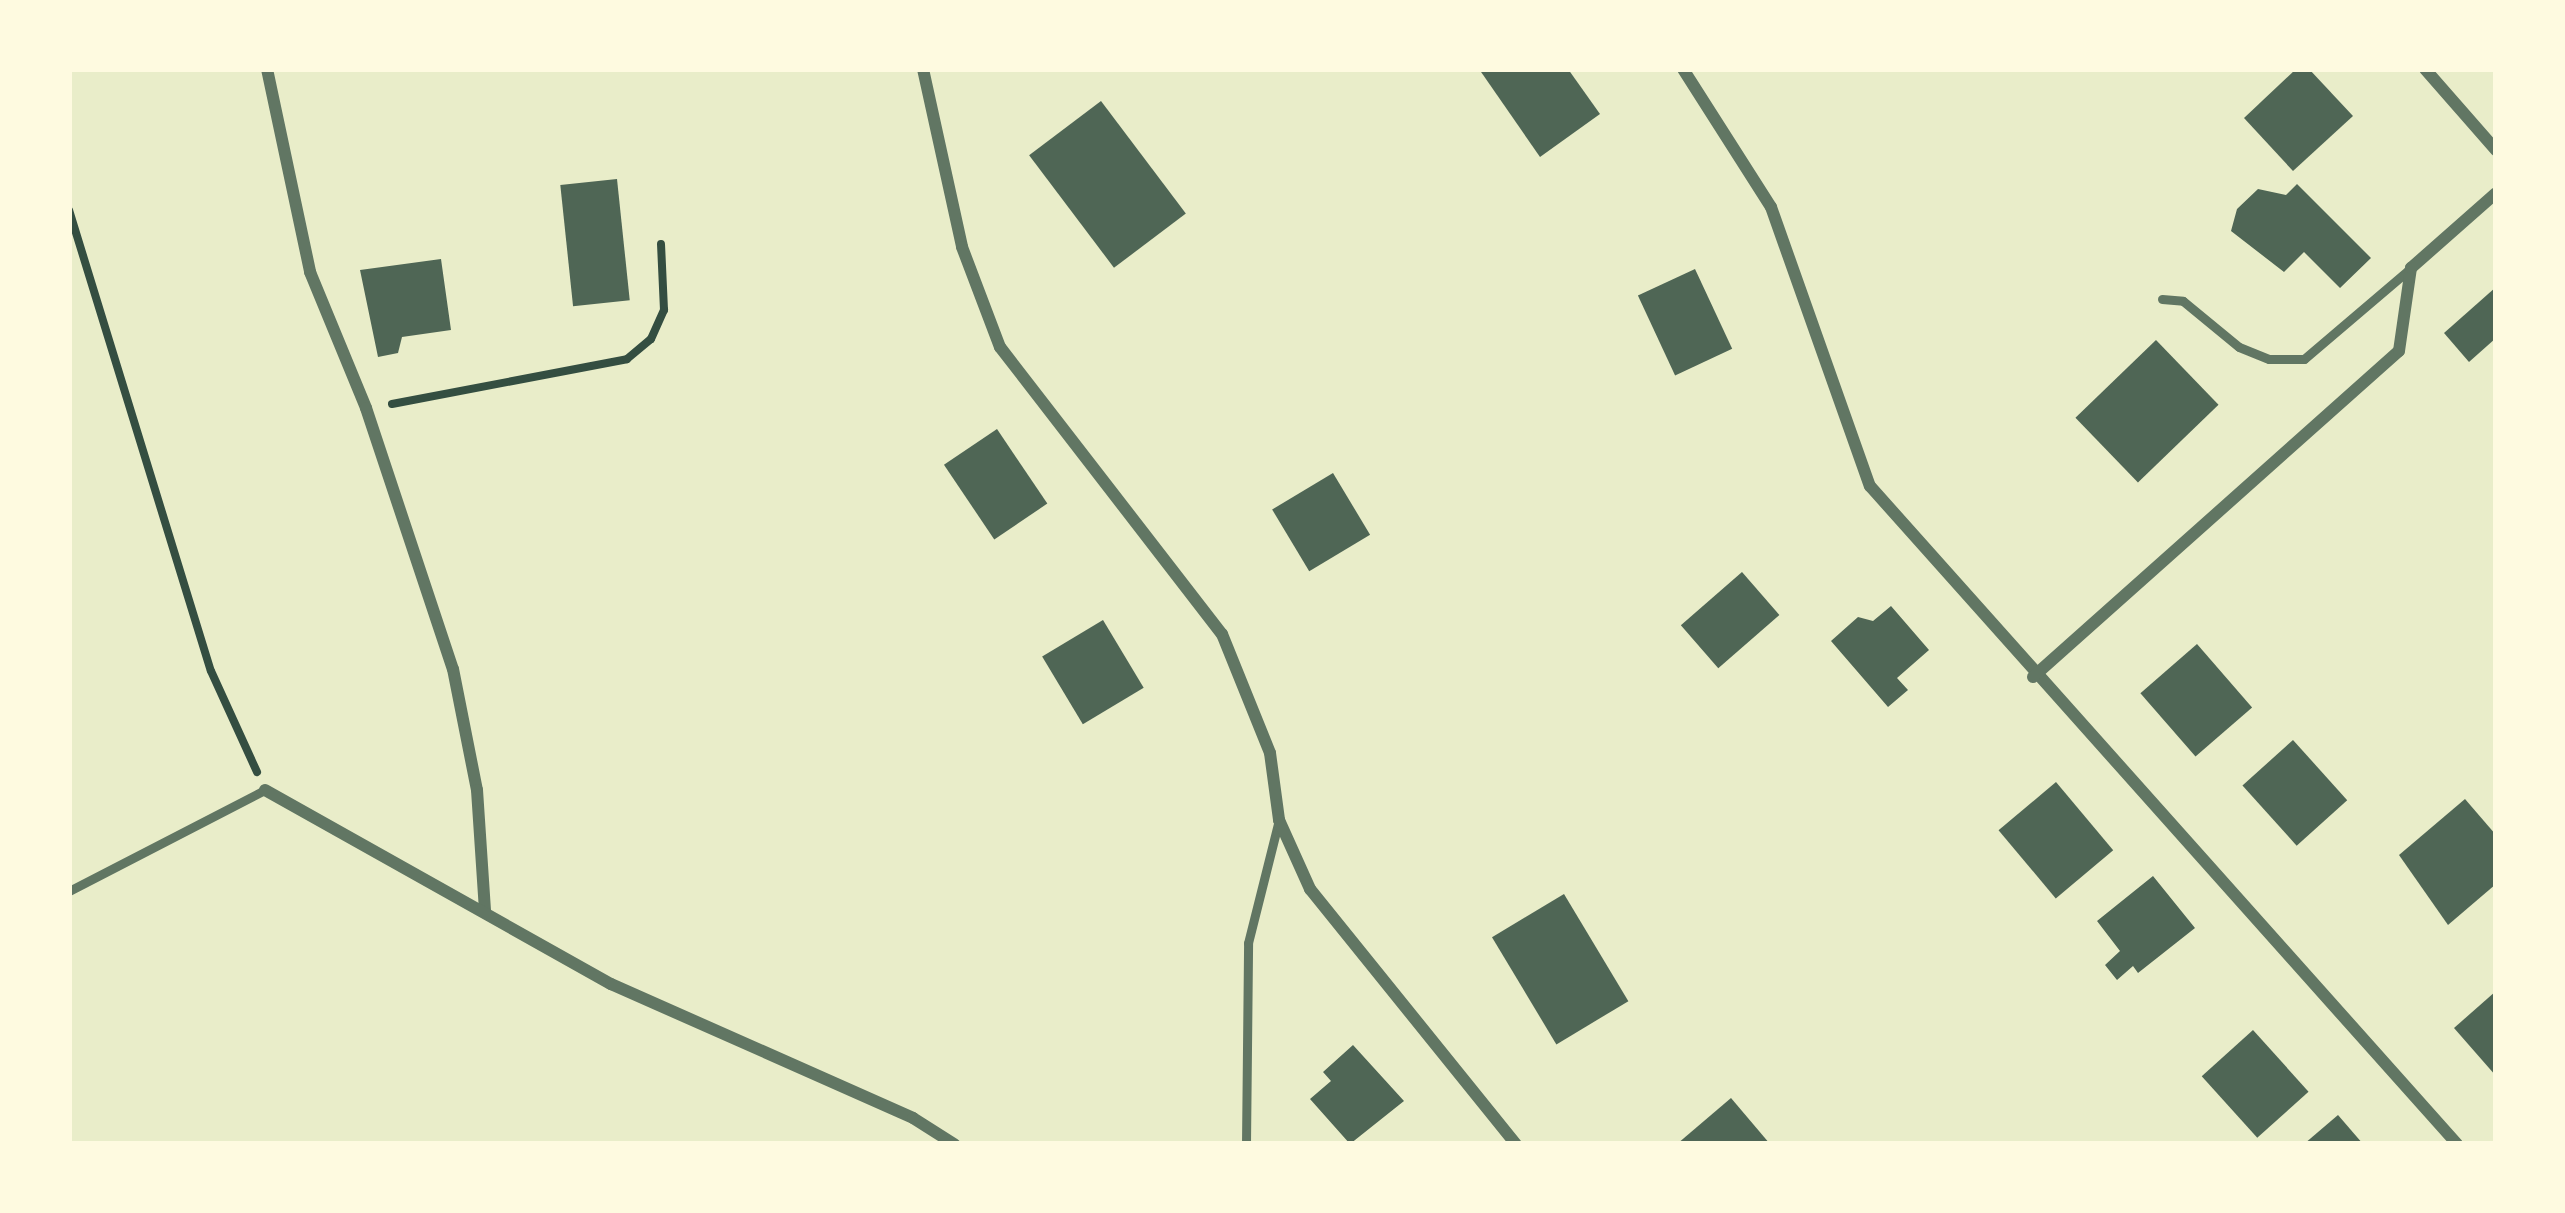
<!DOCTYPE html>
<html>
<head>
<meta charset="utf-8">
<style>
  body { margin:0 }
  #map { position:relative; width:2565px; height:1213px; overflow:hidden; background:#e9edc9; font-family:"DejaVu Sans",sans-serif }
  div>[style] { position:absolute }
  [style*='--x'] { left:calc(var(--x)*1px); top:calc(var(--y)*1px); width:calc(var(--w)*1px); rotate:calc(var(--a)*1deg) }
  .building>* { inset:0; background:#4f6655; transform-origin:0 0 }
  .path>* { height:8px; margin:-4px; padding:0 4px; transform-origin:4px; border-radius:4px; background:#344e41 }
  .service>* { height:9px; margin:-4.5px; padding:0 4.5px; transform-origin:4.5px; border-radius:4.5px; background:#617663 }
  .minor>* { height:12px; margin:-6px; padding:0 6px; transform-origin:6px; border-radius:6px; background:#617663 }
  span { translate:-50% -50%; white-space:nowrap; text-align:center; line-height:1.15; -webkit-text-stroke:9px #fefae0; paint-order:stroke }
  .frame { position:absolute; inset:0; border:72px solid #fefae0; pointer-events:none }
</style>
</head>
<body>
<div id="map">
  <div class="building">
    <div style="clip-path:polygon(1479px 69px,1568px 69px,1600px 114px,1540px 157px)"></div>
    <div style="clip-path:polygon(2296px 69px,2309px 69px,2353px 116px,2293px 171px,2244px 118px)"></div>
    <div style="left:1101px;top:101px;width:141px;height:90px;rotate:53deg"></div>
    <div style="left:617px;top:179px;width:122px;height:57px;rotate:84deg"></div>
    <div style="clip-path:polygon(2297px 184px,2371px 258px,2340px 288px,2304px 252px,2284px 272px,2231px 231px,2237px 209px,2258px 189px,2286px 195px)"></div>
    <div style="clip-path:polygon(441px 259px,451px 330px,402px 337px,398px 353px,378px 357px,360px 270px)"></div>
    <div style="left:1695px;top:269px;width:88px;height:63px;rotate:65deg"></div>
    <div style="clip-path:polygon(2496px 287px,2496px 338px,2469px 362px,2444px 333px)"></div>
    <div style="left:2156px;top:340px;width:90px;height:112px;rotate:46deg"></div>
    <div style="left:997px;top:429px;width:90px;height:64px;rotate:56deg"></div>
    <div style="left:1333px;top:473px;width:72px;height:71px;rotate:59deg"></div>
    <div style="left:1742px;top:572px;width:57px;height:81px;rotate:49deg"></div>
    <div style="clip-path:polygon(1891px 606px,1929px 650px,1897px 678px,1908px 690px,1888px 707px,1831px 641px,1858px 617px,1873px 621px)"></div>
    <div style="left:1103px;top:620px;width:79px;height:71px;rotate:59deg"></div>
    <div style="left:2197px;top:644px;width:84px;height:75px;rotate:49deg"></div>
    <div style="left:2293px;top:740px;width:81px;height:68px;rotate:48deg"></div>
    <div style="left:2056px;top:782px;width:89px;height:75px;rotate:50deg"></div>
    <div style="clip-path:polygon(2465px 799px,2496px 835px,2496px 884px,2448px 925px,2399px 855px)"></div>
    <div style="clip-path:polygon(2153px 876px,2195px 928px,2138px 973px,2133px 966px,2117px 980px,2105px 965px,2120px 951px,2097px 921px)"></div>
    <div style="left:1564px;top:894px;width:125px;height:84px;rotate:59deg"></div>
    <div style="clip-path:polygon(2496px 991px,2496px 1076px,2454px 1028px)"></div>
    <div style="left:2253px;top:1030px;width:83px;height:69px;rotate:48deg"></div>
    <div style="clip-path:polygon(1353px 1045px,1404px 1101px,1350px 1144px,1310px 1099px,1331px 1081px,1323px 1072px)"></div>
    <div style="clip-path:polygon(1731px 1098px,1770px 1144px,1677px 1144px)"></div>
    <div style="clip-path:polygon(2338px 1115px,2363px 1144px,2304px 1144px)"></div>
  </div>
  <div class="path">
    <div style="--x:69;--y:210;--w:482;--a:72.9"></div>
    <div style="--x:211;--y:671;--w:111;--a:65.5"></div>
    <div style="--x:392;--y:404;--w:239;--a:-10.8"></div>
    <div style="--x:627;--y:359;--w:31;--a:-40"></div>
    <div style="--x:651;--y:339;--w:32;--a:-66"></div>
    <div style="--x:664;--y:310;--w:66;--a:-92.6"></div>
  </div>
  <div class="service">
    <div style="--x:2162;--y:299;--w:21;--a:5"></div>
    <div style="--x:2183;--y:301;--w:72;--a:39.4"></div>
    <div style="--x:2239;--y:347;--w:32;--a:22"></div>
    <div style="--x:2269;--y:359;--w:35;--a:0"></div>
    <div style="--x:2304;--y:359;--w:140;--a:-40.4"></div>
    <div style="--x:69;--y:891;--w:220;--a:-27.3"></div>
    <div style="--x:1246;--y:1144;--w:201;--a:-89.4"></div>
    <div style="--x:1248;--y:943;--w:127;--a:-75.9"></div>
  </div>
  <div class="minor">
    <div style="--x:267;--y:69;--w:208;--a:78"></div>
    <div style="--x:310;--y:272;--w:147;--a:67.6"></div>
    <div style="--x:366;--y:408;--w:275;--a:71.6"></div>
    <div style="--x:453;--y:669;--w:123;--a:78.8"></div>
    <div style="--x:477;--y:790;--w:121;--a:86.2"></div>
    <div style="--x:923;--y:69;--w:182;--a:77.6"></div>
    <div style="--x:962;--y:247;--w:107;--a:69.2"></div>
    <div style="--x:1000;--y:347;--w:363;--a:52.3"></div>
    <div style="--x:1222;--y:634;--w:128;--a:68"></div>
    <div style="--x:1270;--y:753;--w:68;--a:82.3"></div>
    <div style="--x:1279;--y:820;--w:76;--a:65.8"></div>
    <div style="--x:1310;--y:889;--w:328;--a:51.1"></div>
    <div style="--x:1683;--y:69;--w:164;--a:57.5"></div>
    <div style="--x:1771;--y:207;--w:296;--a:70.5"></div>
    <div style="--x:1870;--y:486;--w:882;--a:48.26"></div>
    <div style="--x:2425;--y:69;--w:108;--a:48.8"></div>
    <div style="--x:2033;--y:677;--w:490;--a:-41.7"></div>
    <div style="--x:2399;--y:351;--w:84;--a:-81.8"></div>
    <div style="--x:2411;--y:268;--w:113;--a:-41.4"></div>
    <div style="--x:265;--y:790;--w:397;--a:29.3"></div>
    <div style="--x:611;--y:984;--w:330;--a:23.9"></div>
    <div style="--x:913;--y:1118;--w:49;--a:32.4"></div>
  </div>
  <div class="frame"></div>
</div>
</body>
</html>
